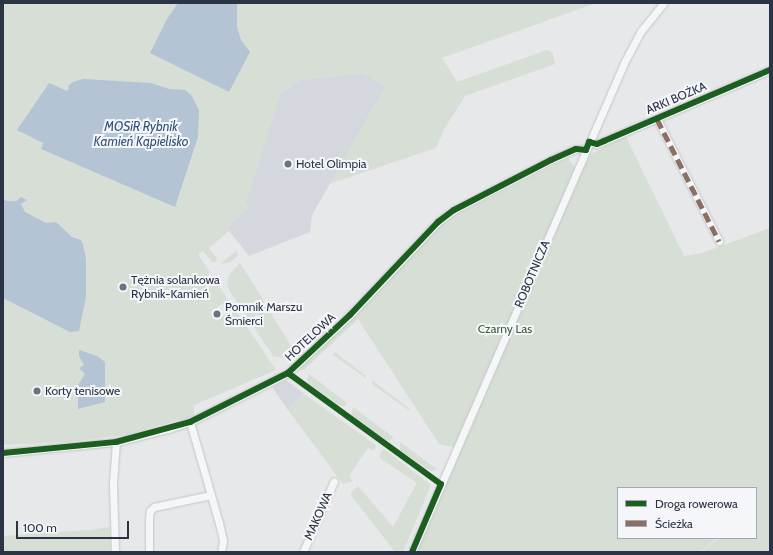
<!DOCTYPE html>
<html>
<head>
<meta charset="utf-8">
<style>
  body { margin:0 }
  #map { position:relative; width:773px; height:555px; overflow:hidden; background:#e6e8ea; font-family:Cabin,sans-serif }
  div>[style] { position:absolute }
  [style*='--x'] { left:calc(var(--x)*1px); top:calc(var(--y)*1px); width:calc(var(--w)*1px); rotate:calc(var(--a)*1deg) }
  .built>* { inset:0; background:#d4d7dd }
  .green>* { inset:0; background:#d6ded6 }
  .water>* { inset:0; background:#b4c4d5 }
  .roads { filter:drop-shadow(0 0 1px #c4c6c8) drop-shadow(0 0 1px #c4c6c8) }
  .minor>* { height:7px; margin:-3.5px; padding:0 3.5px; transform-origin:3.5px; border-radius:3.5px; background:#f5f6f7 }
  .quiet>* { height:5px; margin-top:-2.5px; transform-origin:0; background:repeating-linear-gradient(90deg,#8d6e63 0 10px,transparent 0 15px) }
  .cycleway>* { height:6px; margin:-3px; padding:0 3px; transform-origin:3px; border-radius:3px; background:#1b5e20 }
  .dots>* { width:11px; height:11px; translate:-50% -50%; box-sizing:border-box; border:2px solid #f4f6f9; border-radius:50% }
  span { translate:-50% -50%; white-space:nowrap; text-align:center; line-height:1.15; -webkit-text-stroke:4px #f4f6f9; paint-order:stroke }
  .street-label { font-size:12px; color:#2b3445 }
  .poi-label { font-size:12px; color:#2b3445 }
  .left { translate:0 -50%; text-align:left }
  .park-label { font-size:12px; color:#3f6138 }
  .water-label { font-size:13px; color:#34527a; font-style:italic }
  .frame { position:absolute; inset:0; border:4px solid #2b3445; pointer-events:none }
  .legend { position:absolute; left:617px; top:487px; width:140px; height:52px; box-sizing:border-box; background:#f4f6f9; border:1px solid #a4a8b1; margin:0; padding:5px 7px; list-style:none; font-size:12px; color:#2b3445 }
  .legend li { display:flex; align-items:center; gap:8px; height:20px }
  .legend b { width:20px; border:1px solid #a4a8b1 }
  .scale { position:absolute; left:16px; top:521px; width:113px; height:18px; box-sizing:border-box; border:2px solid #2b3445; border-top:0; padding-left:5px; font-size:12px; line-height:14px; white-space:nowrap; color:#2b3445; -webkit-text-stroke:3px #f4f6f9; paint-order:stroke }
</style>
</head>
<body>
<div id="map">
  <div class="built">
    <div style="clip-path:polygon(363px 73px,385px 87px,312px 215px,310px 232px,249px 256px,227px 228px,249px 207px,245px 203px,281px 92px,301px 80px)"></div>
    <div style="clip-path:polygon(286px 380px,303px 393px,288px 410px,272px 387px)"></div>
  </div>
  <div class="green">
    <div style="clip-path:polygon(3px 3px,593px 3px,593px 4px,442px 58px,457px 82px,547px 50px,553px 53px,555px 64px,465px 96px,445px 128px,436px 148px,329px 184px,385px 87px,363px 73px,301px 80px,281px 92px,246px 203px,250px 206px,227px 228px,229px 231px,209px 248px,217px 258px,216px 262px,212px 262px,203px 251px,198px 254px,228px 300px,210px 312px,216px 321px,235px 309px,276px 370px,194px 405px,194px 416px,130px 434px,69px 442px,3px 445px)"></div>
    <div style="clip-path:polygon(626px 137px,684px 256px,702px 253px,770px 228px,770px 552px,701px 552px,719px 538px,756px 538px,756px 488px,618px 488px,618px 538px,717px 538px,700px 552px,415px 552px,455px 463px,453px 447px,439px 444px,358px 319px,304px 370px,300px 370px,298px 367px,349px 321px,436px 228px,454px 216px,568px 158px,580px 175px,591px 154px,605px 147px,606px 143px)"></div>
    <div style="clip-path:polygon(236px 251px,238px 255px,231px 262px,220px 264px)"></div>
    <div style="clip-path:polygon(240px 263px,257px 290px,298px 358px,292px 360px,273px 356px,229px 290px,227px 283px,229px 275px)"></div>
    <div style="clip-path:polygon(335px 352px,366px 376px,366px 378px,333px 355px)"></div>
    <div style="clip-path:polygon(309px 374px,347px 403px,345px 406px,340px 406px,308px 383px,307px 379px)"></div>
    <div style="clip-path:polygon(373px 381px,410px 409px,410px 411px,372px 384px,372px 382px)"></div>
    <div style="clip-path:polygon(303px 393px,377px 446px,373px 451px,369px 448px,367px 449px,349px 476px,353px 481px,343px 484px,288px 410px)"></div>
    <div style="clip-path:polygon(353px 407px,394px 438px,390px 440px,386px 440px,351px 415px)"></div>
    <div style="clip-path:polygon(400px 442px,431px 465px,437px 469px,432px 471px,425px 468px,400px 450px)"></div>
    <div style="clip-path:polygon(384px 449px,431px 485px,403px 552px,395px 552px,350px 494px,358px 486px,393px 527px,417px 483px,380px 458px,380px 453px)"></div>
    <div style="clip-path:polygon(110px 527px,110px 552px,3px 552px,3px 536px,90px 530px)"></div>
  </div>
  <div class="water">
    <div style="clip-path:polygon(178px 3px,237px 3px,237px 27px,241px 40px,250px 52px,229px 92px,150px 53px,167px 19px)"></div>
    <div style="clip-path:polygon(83px 79px,151px 83px,169px 89px,185px 90px,192px 96px,199px 110px,198px 137px,175px 207px,41px 149px,43px 143px,17px 130px,49px 83px,67px 91px,69px 88px,68px 86px,73px 82px)"></div>
    <div style="clip-path:polygon(21px 197px,27px 200px,21px 204px,25px 212px,46px 223px,56px 222px,72px 237px,81px 240px,83px 244px,86px 259px,86px 297px,79px 331px,70px 332px,3px 298px,3px 199px,7px 201px,16px 201px)"></div>
    <div style="clip-path:polygon(79px 350px,97px 356px,105px 362px,105px 402px,78px 409px,78px 385px,85px 374px,79px 368px,84px 365px,79px 356px)"></div>
  </div>
  <div class="roads">
    <div class="minor">
      <div style="--x:657;--y:119;--w:137;--a:63.1"></div>
      <div style="--x:589;--y:142;--w:8;--a:14"></div>
      <div style="--x:597;--y:144;--w:8;--a:-23"></div>
      <div style="--x:604;--y:141;--w:181;--a:-23.2"></div>
      <div style="--x:190;--y:422;--w:105;--a:74"></div>
      <div style="--x:219;--y:523;--w:18;--a:77"></div>
      <div style="--x:223;--y:541;--w:11;--a:100"></div>
      <div style="--x:3;--y:453;--w:114;--a:-5.6"></div>
      <div style="--x:116;--y:442;--w:54;--a:-14"></div>
      <div style="--x:168;--y:429;--w:23;--a:-18"></div>
      <div style="--x:190;--y:422;--w:110;--a:-26.6"></div>
      <div style="--x:288;--y:373;--w:85;--a:-43.1"></div>
      <div style="--x:350;--y:315;--w:128;--a:-46.6"></div>
      <div style="--x:438;--y:222;--w:20;--a:-37"></div>
      <div style="--x:454;--y:210;--w:109;--a:-27.3"></div>
      <div style="--x:551;--y:160;--w:27;--a:-24"></div>
      <div style="--x:576;--y:149;--w:10;--a:6"></div>
      <div style="--x:115;--y:552;--w:69;--a:-91.7"></div>
      <div style="--x:113;--y:483;--w:41;--a:-85.8"></div>
      <div style="--x:149;--y:552;--w:34;--a:-90"></div>
      <div style="--x:149;--y:518;--w:7;--a:-82"></div>
      <div style="--x:150;--y:511;--w:6;--a:-45"></div>
      <div style="--x:154;--y:507;--w:58;--a:-11.9"></div>
      <div style="--x:303;--y:552;--w:77;--a:-66.4"></div>
      <div style="--x:412;--y:552;--w:535;--a:-66.55"></div>
      <div style="--x:625;--y:61;--w:34;--a:-62"></div>
      <div style="--x:641;--y:31;--w:36;--a:-51"></div>
    </div>
  </div>
  <div class="quiet">
    <div style="--x:657;--y:119;--w:137;--a:63.1"></div>
  </div>
  <div class="cycleway">
    <div style="--x:288;--y:373;--w:189;--a:36"></div>
    <div style="--x:441;--y:484;--w:74;--a:113.1"></div>
    <div style="--x:3;--y:453;--w:114;--a:-5.6"></div>
    <div style="--x:116;--y:442;--w:77;--a:-15.1"></div>
    <div style="--x:190;--y:422;--w:110;--a:-26.6"></div>
    <div style="--x:288;--y:373;--w:85;--a:-43.1"></div>
    <div style="--x:350;--y:315;--w:128;--a:-46.6"></div>
    <div style="--x:438;--y:222;--w:20;--a:-37"></div>
    <div style="--x:454;--y:210;--w:109;--a:-27.3"></div>
    <div style="--x:551;--y:160;--w:27;--a:-24"></div>
    <div style="--x:576;--y:149;--w:10;--a:6"></div>
    <div style="--x:586;--y:150;--w:9;--a:-69"></div>
    <div style="--x:589;--y:142;--w:8;--a:14"></div>
    <div style="--x:597;--y:144;--w:8;--a:-23"></div>
    <div style="--x:604;--y:141;--w:181;--a:-23.2"></div>
  </div>
  <div class="dots">
    <div style="left:288px;top:164px;background:#6c737f"></div>
    <div style="left:123px;top:287px;background:#6c737f"></div>
    <div style="left:217px;top:314px;background:#6c737f"></div>
    <div style="left:37px;top:391px;background:#6c737f"></div>
  </div>
  <div class="street-label">
    <span style="left:676px;top:98px;rotate:-23deg">ARKI BOŻKA</span>
    <span style="left:532px;top:274px;rotate:-67deg">ROBOTNICZA</span>
    <span style="left:310px;top:337px;rotate:-43deg">HOTELOWA</span>
    <span style="left:318px;top:516px;rotate:-66deg">MAKOWA</span>
  </div>
  <div class="poi-label">
    <span class="left" style="left:296px;top:164px">Hotel Olimpia</span>
    <span class="left" style="left:131px;top:287px">Tężnia solankowa<br>Rybnik-Kamień</span>
    <span class="left" style="left:225px;top:314px">Pomnik Marszu<br>Śmierci</span>
    <span class="left" style="left:45px;top:391px">Korty tenisowe</span>
  </div>
  <div class="park-label">
    <span style="left:505px;top:329px">Czarny Las</span>
  </div>
  <div class="water-label">
    <span style="left:141px;top:134px">MOSiR Rybnik<br>Kamień Kąpielisko</span>
  </div>
  <div class="frame"></div>
  <ul class="legend">
  <li><b style="height:5px;background:#1b5e20"></b>Droga rowerowa</li>
  <li><b style="height:5px;background:#8d6e63"></b>Ścieżka</li>
  </ul>
  <div class="scale">100 m</div>
</div>
</body>
</html>
